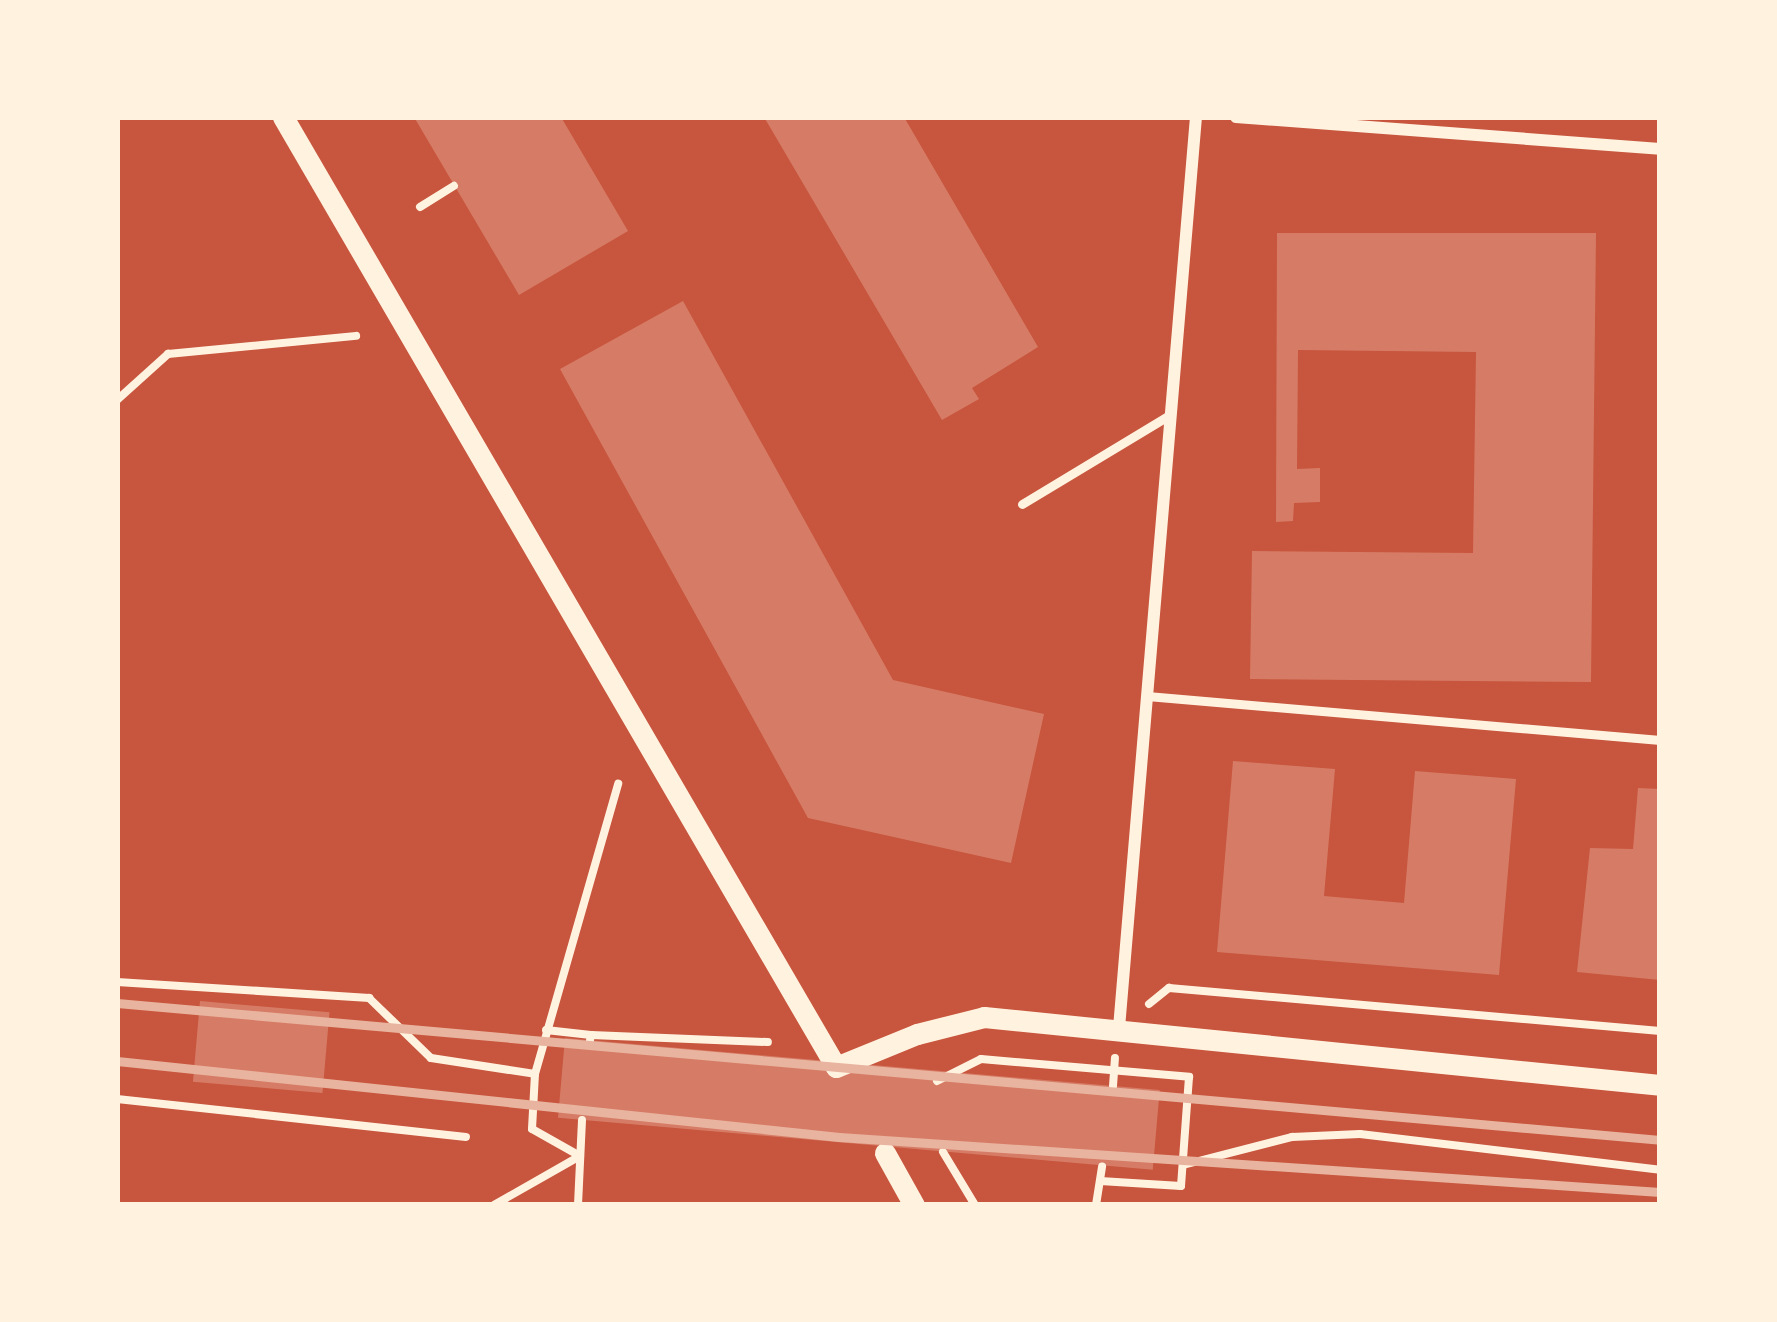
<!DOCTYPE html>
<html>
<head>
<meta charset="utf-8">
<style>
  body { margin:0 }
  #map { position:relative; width:1777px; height:1322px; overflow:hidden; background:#c8553d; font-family:"Space Grotesk",sans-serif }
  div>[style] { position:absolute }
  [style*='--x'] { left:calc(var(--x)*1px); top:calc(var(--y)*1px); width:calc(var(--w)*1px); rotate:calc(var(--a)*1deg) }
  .building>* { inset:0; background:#d67c66; transform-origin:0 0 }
  .path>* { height:8px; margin:-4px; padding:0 4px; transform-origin:4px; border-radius:4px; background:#fff3e0 }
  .service>* { height:9px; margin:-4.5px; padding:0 4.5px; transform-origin:4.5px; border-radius:4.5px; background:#fff3e0 }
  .minor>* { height:12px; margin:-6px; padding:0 6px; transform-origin:6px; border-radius:6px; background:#fff3e0 }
  .tertiary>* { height:21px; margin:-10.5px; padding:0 10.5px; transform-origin:10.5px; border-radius:10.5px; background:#fff3e0 }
  .rail>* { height:9px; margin:-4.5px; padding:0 4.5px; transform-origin:4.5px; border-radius:4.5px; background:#e9b49f }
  span { translate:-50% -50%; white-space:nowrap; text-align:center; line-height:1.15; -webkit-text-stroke:12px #fff3e0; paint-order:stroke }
  .frame { position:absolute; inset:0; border:120px solid #fff3e0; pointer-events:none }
</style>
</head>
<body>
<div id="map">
  <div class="building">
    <div style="clip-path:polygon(414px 117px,561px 117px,628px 231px,519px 295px)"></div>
    <div style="clip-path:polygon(764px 117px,904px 117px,1038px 347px,972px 388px,979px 399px,942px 420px)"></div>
    <div style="clip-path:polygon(1277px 233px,1596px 233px,1591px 682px,1250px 679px,1252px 551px,1473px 553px,1476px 352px,1298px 350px,1297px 469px,1320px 468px,1320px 502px,1294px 503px,1293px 521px,1276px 522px)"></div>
    <div style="clip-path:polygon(683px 301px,893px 680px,1044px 714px,1011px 863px,808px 818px,560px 369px)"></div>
    <div style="clip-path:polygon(1233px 761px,1335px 769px,1324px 896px,1404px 903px,1415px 771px,1516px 779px,1499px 975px,1217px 952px)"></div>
    <div style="clip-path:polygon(1638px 788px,1660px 789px,1660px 980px,1577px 972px,1590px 848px,1633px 849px)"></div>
    <div style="left:200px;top:1001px;width:130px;height:81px;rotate:5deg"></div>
    <div style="left:565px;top:1038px;width:597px;height:80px;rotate:5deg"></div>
  </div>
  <div class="path">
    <div style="--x:420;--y:207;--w:40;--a:-32"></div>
    <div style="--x:117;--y:400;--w:69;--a:-42"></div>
    <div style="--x:168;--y:354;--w:189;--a:-5.5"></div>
    <div style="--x:117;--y:982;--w:253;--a:3.6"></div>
    <div style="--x:369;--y:998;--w:86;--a:44.1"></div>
    <div style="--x:431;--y:1058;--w:105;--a:8.7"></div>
    <div style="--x:1149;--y:1004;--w:26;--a:-39"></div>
    <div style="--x:1169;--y:988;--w:493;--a:5"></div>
    <div style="--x:546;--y:1030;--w:45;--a:6.3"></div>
    <div style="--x:591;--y:1035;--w:5;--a:101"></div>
    <div style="--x:591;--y:1035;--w:177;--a:2.3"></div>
    <div style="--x:937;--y:1081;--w:49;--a:-26.6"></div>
    <div style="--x:981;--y:1059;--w:209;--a:4.9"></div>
    <div style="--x:1189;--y:1077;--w:109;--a:94.2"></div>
    <div style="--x:1181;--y:1186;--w:81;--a:-176.5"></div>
    <div style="--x:1113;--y:1086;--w:28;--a:-86"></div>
    <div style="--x:117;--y:1099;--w:351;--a:6.2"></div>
    <div style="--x:943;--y:1152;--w:62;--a:58.9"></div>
    <div style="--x:580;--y:1156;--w:55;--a:-150.6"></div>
    <div style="--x:532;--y:1129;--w:55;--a:-86.9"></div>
    <div style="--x:535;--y:1074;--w:302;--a:-74"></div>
    <div style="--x:1183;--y:1165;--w:113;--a:-14.4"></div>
    <div style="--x:1292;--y:1137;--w:68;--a:-2.5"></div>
    <div style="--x:1360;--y:1134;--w:302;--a:6.8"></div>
    <div style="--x:494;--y:1205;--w:97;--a:-29.7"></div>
    <div style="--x:578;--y:1205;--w:85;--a:-87.3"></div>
    <div style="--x:1096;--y:1205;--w:39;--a:-81"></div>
  </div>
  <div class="service">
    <div style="--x:1022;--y:504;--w:174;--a:-31.1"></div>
    <div style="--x:1147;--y:696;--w:515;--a:4.9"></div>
  </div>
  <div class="minor">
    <div style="--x:1236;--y:117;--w:425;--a:4.3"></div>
    <div style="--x:1119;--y:1028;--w:914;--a:-85.17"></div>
  </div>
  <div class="tertiary">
    <div style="--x:283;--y:117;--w:1099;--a:59.8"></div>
    <div style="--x:836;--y:1067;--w:87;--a:-22.2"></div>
    <div style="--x:917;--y:1034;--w:69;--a:-14.2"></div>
    <div style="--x:984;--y:1017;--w:679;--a:5.74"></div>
    <div style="--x:885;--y:1153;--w:60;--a:60.9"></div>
  </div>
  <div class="rail">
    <div style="--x:117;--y:1003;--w:1549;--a:5.07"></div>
    <div style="--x:117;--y:1061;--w:726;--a:6.01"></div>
    <div style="--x:839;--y:1137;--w:823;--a:3.83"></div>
  </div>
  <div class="frame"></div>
</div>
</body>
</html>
